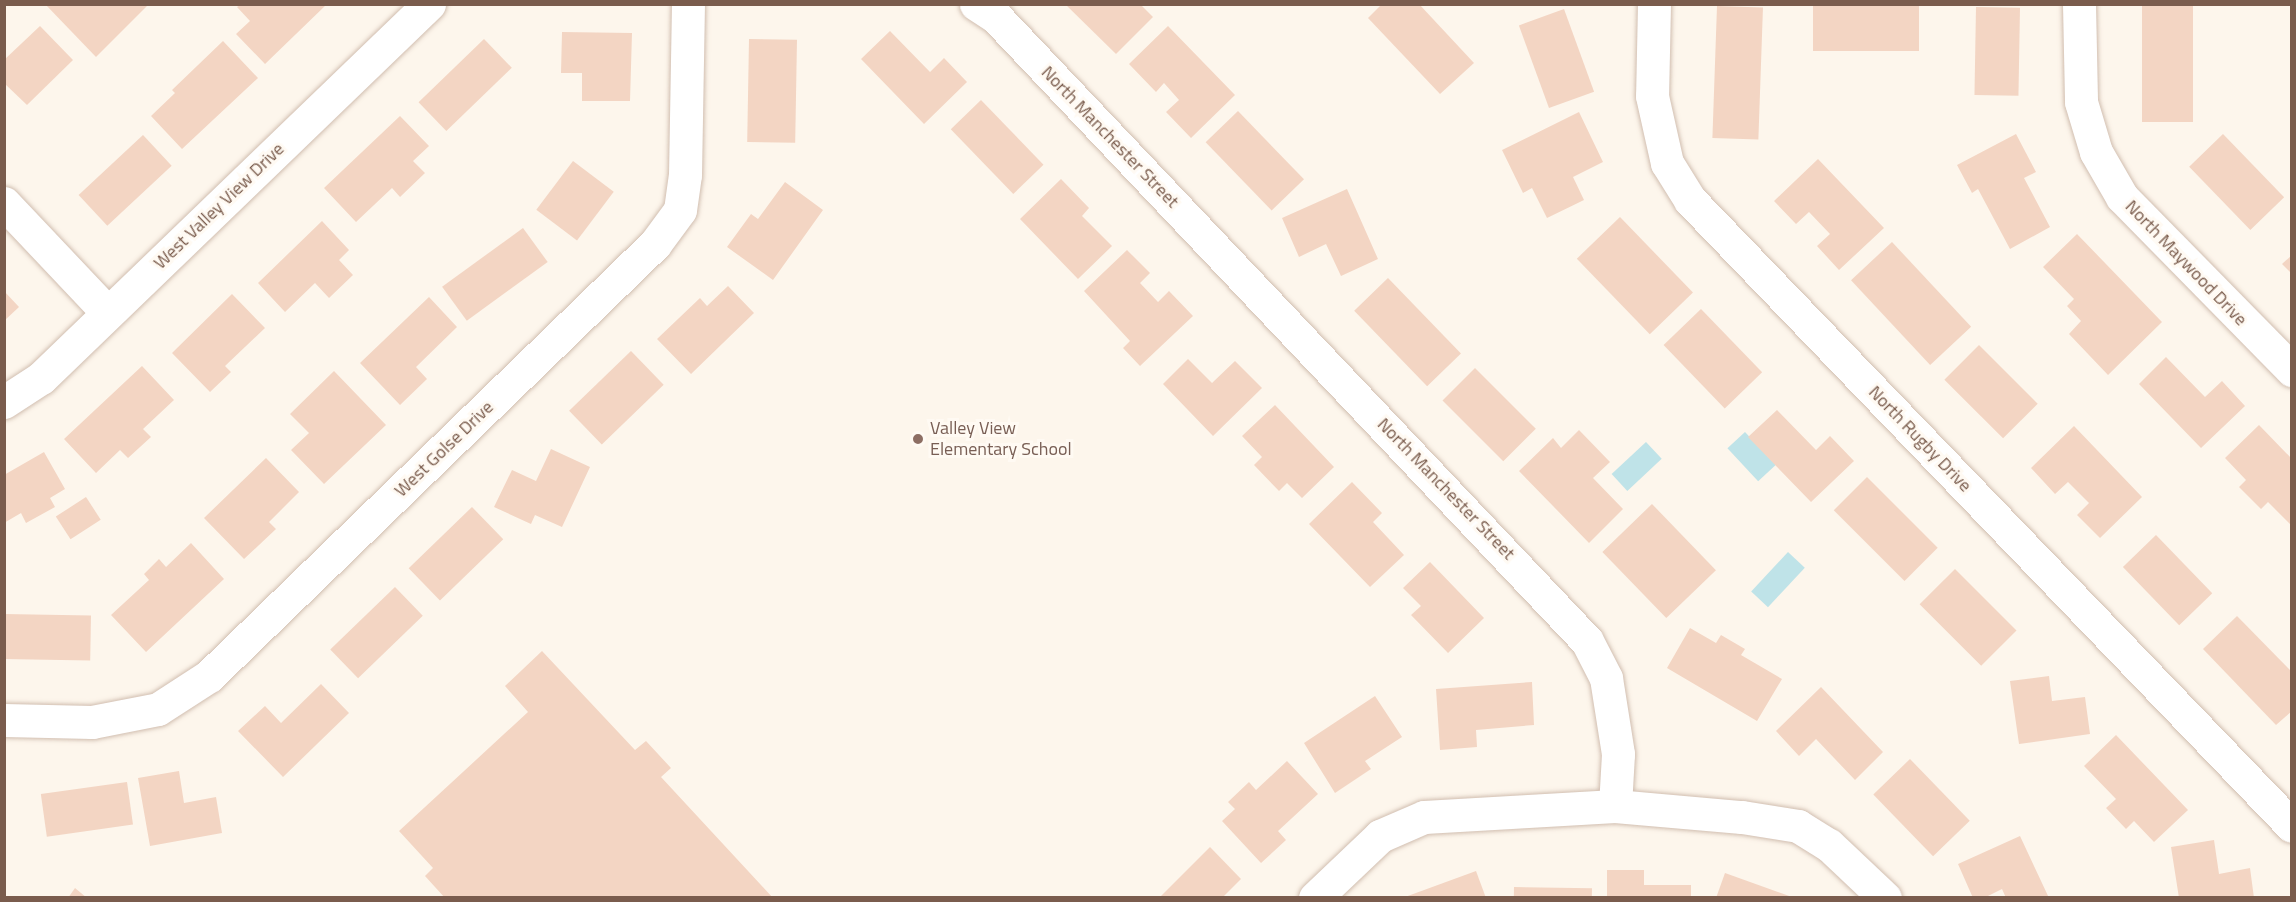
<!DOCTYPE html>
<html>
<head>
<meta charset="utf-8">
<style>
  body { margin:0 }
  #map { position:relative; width:2296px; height:902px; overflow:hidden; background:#fdf6ec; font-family:"Titillium Web",sans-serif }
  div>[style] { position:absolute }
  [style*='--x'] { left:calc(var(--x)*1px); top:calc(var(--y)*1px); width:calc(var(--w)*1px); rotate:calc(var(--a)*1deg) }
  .water>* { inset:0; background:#bfe3e8; transform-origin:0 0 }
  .building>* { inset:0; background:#f3d5c3; transform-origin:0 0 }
  .roads { filter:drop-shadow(0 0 2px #d1beb0) drop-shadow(0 0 2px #d1beb0) }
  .minor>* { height:33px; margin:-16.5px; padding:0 16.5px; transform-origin:16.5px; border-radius:16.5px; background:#fff }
  .dots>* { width:16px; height:16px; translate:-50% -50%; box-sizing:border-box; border:3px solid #fffaf3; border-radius:50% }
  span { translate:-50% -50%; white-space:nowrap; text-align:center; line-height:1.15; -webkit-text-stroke:6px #fffaf3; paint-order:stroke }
  .street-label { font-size:18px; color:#7a5c4d }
  .education-label { font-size:18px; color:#785e54 }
  .left { translate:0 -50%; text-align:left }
  .frame { position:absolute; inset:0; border:6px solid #7a5c4d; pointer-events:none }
</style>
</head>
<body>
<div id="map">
  <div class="water">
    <div style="left:1745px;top:432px;width:45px;height:24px;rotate:47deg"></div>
    <div style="left:1646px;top:442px;width:23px;height:47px;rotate:47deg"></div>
    <div style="left:1788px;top:552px;width:23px;height:54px;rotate:43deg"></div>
  </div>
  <div class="building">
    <div style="clip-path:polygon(45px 4px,149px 4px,96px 57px)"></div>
    <div style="clip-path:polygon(1065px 4px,1140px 4px,1153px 17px,1116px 54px)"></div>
    <div style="clip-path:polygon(1382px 4px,1419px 4px,1474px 63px,1440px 94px,1368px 18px)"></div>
    <div style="left:1813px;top:4px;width:106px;height:47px"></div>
    <div style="left:2142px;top:4px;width:51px;height:118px"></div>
    <div style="clip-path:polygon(240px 5px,326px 5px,265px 64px,236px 34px,250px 21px,237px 7px)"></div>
    <div style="left:1717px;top:6px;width:46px;height:132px;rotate:2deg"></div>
    <div style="left:1976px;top:7px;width:44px;height:88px;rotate:1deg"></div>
    <div style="left:1564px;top:9px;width:88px;height:48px;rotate:70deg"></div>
    <div style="clip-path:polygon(40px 26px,73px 60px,27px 105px,4px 83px,4px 60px)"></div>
    <div style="clip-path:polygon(1168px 26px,1235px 95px,1191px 138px,1166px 112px,1179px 100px,1164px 83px,1156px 92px,1129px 64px)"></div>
    <div style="clip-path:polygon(890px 31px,930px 72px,944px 58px,967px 82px,924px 124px,861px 59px)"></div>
    <div style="clip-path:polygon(562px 32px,632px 33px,630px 101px,582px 101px,582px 73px,561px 73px)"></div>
    <div style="left:484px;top:39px;width:40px;height:91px;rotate:46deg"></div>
    <div style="left:749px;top:39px;width:48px;height:103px;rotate:1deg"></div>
    <div style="clip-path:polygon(223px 41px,258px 78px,182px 149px,151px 116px,175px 93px,172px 90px)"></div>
    <div style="left:981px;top:100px;width:90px;height:42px;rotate:46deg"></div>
    <div style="left:1238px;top:111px;width:95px;height:45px;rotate:46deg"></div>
    <div style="clip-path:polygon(1579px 112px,1603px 162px,1573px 177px,1584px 200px,1547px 218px,1532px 188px,1523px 193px,1502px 150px)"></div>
    <div style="clip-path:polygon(400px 116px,429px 146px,413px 161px,425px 173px,400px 197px,392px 188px,356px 222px,324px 188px)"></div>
    <div style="clip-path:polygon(2016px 134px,2036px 172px,2024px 178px,2050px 227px,2010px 249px,1978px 189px,1972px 193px,1957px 165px)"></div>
    <div style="left:2223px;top:134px;width:88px;height:47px;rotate:46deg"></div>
    <div style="left:143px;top:135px;width:42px;height:88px;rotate:47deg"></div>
    <div style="clip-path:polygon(1818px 159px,1884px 228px,1839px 270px,1817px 246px,1830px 234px,1809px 212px,1796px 224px,1774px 201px)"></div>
    <div style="left:573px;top:161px;width:51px;height:61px;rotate:37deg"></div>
    <div style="clip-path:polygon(1061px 179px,1089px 208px,1082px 216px,1112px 246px,1078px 279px,1020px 219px)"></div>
    <div style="clip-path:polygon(785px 182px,823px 210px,773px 280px,727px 247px,751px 214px,758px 219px)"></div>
    <div style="clip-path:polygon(1347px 189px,1378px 259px,1341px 276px,1326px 244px,1299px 257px,1282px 218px)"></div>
    <div style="left:1620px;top:217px;width:105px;height:60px;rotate:46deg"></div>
    <div style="clip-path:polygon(322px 221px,349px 250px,339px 260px,353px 275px,329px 298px,315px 283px,285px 312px,258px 283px)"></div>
    <div style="left:523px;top:228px;width:42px;height:100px;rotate:54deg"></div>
    <div style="clip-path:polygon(2077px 234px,2162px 322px,2108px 375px,2069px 334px,2081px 321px,2067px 306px,2074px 299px,2043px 267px)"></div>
    <div style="left:1892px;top:242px;width:116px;height:56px;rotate:47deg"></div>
    <div style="clip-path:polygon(1127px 250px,1150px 273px,1140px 283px,1158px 302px,1169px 291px,1193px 316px,1140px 366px,1123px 348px,1130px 341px,1084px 291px)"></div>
    <div style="clip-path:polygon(2292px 255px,2292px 274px,2282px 264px)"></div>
    <div style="left:1388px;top:278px;width:105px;height:47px;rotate:46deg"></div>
    <div style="clip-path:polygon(728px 286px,754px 313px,691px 374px,657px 339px,700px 298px,707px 306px)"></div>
    <div style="clip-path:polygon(4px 291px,19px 307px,4px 321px)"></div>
    <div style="clip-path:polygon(232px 294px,265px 328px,225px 366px,231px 372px,210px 392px,172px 353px)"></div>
    <div style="clip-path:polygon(429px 297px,457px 327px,416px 367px,427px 379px,400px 405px,360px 363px)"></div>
    <div style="left:1701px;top:309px;width:88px;height:52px;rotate:46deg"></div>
    <div style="left:1979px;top:345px;width:83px;height:49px;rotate:45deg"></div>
    <div style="left:631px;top:351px;width:47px;height:86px;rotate:46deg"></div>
    <div style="clip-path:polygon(2166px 357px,2205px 397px,2222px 381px,2245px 406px,2201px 448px,2139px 384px)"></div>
    <div style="clip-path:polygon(1188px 359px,1212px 383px,1235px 361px,1262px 388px,1213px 436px,1163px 384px)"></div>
    <div style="clip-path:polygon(142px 366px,174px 400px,143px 429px,151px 437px,128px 458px,120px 450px,96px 473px,64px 439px)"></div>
    <div style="left:1475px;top:368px;width:86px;height:46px;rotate:45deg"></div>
    <div style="clip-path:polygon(334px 371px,386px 425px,324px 484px,291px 450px,309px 433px,290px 414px)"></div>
    <div style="clip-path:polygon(1275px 405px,1334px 467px,1302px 498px,1287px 483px,1279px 491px,1254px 465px,1262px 457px,1242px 436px)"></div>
    <div style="clip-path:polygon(1777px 410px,1816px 450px,1830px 436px,1854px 461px,1811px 502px,1748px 437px)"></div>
    <div style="clip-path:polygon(2259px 425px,2292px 459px,2292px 526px,2268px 502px,2261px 509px,2239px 487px,2246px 480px,2225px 458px)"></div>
    <div style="clip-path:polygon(2074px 426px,2142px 497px,2100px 538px,2077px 515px,2089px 503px,2068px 482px,2055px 494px,2031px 468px)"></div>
    <div style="clip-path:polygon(1579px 430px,1610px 462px,1593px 478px,1623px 509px,1589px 543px,1519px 471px,1553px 438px,1561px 448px)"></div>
    <div style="clip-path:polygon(551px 449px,590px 467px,562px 527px,535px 515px,531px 524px,494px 507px,512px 470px,536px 481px)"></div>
    <div style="clip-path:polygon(44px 452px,65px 489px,50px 498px,55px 507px,26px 523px,21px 513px,4px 523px,4px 475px)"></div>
    <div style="clip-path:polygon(266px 458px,299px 492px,269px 522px,276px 529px,244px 559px,204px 518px)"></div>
    <div style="left:1867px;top:477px;width:100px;height:47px;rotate:45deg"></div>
    <div style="clip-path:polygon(1352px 482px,1382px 513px,1373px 522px,1404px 555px,1370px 587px,1309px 524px)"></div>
    <div style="left:86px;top:497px;width:27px;height:36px;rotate:57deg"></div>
    <div style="left:1652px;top:504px;width:92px;height:69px;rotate:46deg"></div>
    <div style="left:472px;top:507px;width:45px;height:88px;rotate:46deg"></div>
    <div style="left:2156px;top:535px;width:81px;height:46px;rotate:46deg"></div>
    <div style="clip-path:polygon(191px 543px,224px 579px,146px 652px,111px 615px,149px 580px,144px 574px,159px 559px,166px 567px)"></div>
    <div style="clip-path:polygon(1430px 562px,1484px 618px,1448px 653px,1411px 615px,1421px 606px,1403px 588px)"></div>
    <div style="left:1955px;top:569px;width:87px;height:50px;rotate:45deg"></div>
    <div style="left:395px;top:587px;width:40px;height:90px;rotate:46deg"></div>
    <div style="left:4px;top:614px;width:87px;height:45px;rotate:1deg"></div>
    <div style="clip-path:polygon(2237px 616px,2292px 672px,2292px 711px,2276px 725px,2203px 649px)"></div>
    <div style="clip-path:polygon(1690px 628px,1716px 643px,1721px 635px,1745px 649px,1741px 655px,1782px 679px,1757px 721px,1667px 668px)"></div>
    <div style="clip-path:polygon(542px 651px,635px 750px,646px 741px,671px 768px,661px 777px,773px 898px,445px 898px,425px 876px,433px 868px,399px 831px,528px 712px,505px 686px)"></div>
    <div style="clip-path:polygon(2049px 676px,2052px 701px,2085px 697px,2090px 734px,2019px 744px,2010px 681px)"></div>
    <div style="clip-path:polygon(1532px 682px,1534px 725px,1476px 730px,1477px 747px,1440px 750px,1436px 689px)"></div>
    <div style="clip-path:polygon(321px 684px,349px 713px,283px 777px,238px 731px,265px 706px,281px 723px)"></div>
    <div style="clip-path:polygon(1821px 687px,1883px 752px,1855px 780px,1816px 739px,1799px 756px,1776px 731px)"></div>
    <div style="clip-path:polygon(1375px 696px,1402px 737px,1365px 761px,1371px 769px,1335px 793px,1304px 743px)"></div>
    <div style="clip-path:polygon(2116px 735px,2188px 810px,2154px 842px,2134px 821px,2126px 829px,2106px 808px,2116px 799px,2084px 766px)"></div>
    <div style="left:1910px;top:759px;width:86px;height:51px;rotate:46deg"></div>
    <div style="clip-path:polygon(1287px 761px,1318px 794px,1278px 831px,1286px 840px,1261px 863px,1222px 821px,1235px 809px,1228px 802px,1249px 782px,1256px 790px)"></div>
    <div style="clip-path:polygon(179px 771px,184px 803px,216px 797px,222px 833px,150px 846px,138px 778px)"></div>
    <div style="left:127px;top:782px;width:43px;height:87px;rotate:82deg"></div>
    <div style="clip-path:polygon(2020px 836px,2049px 898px,2006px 898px,2002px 889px,1984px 898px,1973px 898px,1958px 864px)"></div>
    <div style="clip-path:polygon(2214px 840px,2219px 874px,2250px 868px,2254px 898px,2179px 898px,2171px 847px)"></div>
    <div style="clip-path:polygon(1210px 847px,1241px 879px,1222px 898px,1159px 898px)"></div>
    <div style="clip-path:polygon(1607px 870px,1644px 870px,1644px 885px,1691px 885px,1691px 898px,1607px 898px)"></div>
    <div style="clip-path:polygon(1476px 871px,1486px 898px,1406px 898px,1405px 897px)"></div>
    <div style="clip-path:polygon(1725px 873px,1792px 897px,1792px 898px,1716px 898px)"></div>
    <div style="left:1514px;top:887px;width:78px;height:11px;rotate:1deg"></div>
    <div style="clip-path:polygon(75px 888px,87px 898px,68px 898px)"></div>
  </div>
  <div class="roads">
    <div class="minor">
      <div style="--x:976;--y:4;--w:24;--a:33"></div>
      <div style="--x:996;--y:17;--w:859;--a:46.56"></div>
      <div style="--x:1587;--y:641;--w:42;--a:62.8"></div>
      <div style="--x:1606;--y:678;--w:77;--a:81"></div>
      <div style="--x:1618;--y:754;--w:52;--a:93.3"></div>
      <div style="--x:1654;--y:4;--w:92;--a:91.2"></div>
      <div style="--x:1652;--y:96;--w:69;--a:77.4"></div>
      <div style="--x:1667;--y:163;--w:44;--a:58.1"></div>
      <div style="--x:1690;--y:200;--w:868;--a:46.12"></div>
      <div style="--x:2079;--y:4;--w:98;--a:88.8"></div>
      <div style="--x:2081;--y:102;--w:52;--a:73.3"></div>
      <div style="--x:2096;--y:152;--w:52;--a:60"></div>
      <div style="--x:2122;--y:197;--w:243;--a:45.5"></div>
      <div style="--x:4;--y:203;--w:151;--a:46.6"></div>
      <div style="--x:4;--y:402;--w:44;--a:-33"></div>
      <div style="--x:41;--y:378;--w:539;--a:-43.95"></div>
      <div style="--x:4;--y:720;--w:88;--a:1.3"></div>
      <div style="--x:92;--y:722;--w:67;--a:-11.1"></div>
      <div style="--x:158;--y:709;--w:61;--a:-32.9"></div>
      <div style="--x:209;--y:676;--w:621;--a:-44.09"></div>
      <div style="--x:655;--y:244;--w:42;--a:-53.7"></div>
      <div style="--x:680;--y:210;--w:35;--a:-82"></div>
      <div style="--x:685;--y:175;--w:171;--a:-89"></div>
      <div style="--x:1315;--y:898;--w:90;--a:-43.6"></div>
      <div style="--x:1380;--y:836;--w:48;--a:-23.4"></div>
      <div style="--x:1424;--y:817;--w:191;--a:-3.3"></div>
      <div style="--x:1615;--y:806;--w:127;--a:5"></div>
      <div style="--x:1742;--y:817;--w:57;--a:9.1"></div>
      <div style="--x:1798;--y:826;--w:36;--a:32"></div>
      <div style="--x:1829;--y:845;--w:77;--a:43.4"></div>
    </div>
  </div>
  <div class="dots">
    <div style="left:918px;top:439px;background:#8d6e63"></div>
  </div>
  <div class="street-label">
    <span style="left:1110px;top:137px;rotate:46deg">North Manchester Street</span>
    <span style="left:219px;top:206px;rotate:-44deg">West Valley View Drive</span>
    <span style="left:2186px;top:263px;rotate:46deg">North Maywood Drive</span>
    <span style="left:1920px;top:439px;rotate:46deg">North Rugby Drive</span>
    <span style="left:444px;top:449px;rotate:-44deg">West Golse Drive</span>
    <span style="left:1446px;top:489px;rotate:46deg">North Manchester Street</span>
  </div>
  <div class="education-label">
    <span class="left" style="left:930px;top:439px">Valley View<br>Elementary School</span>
  </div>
  <div class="frame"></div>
</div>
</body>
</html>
